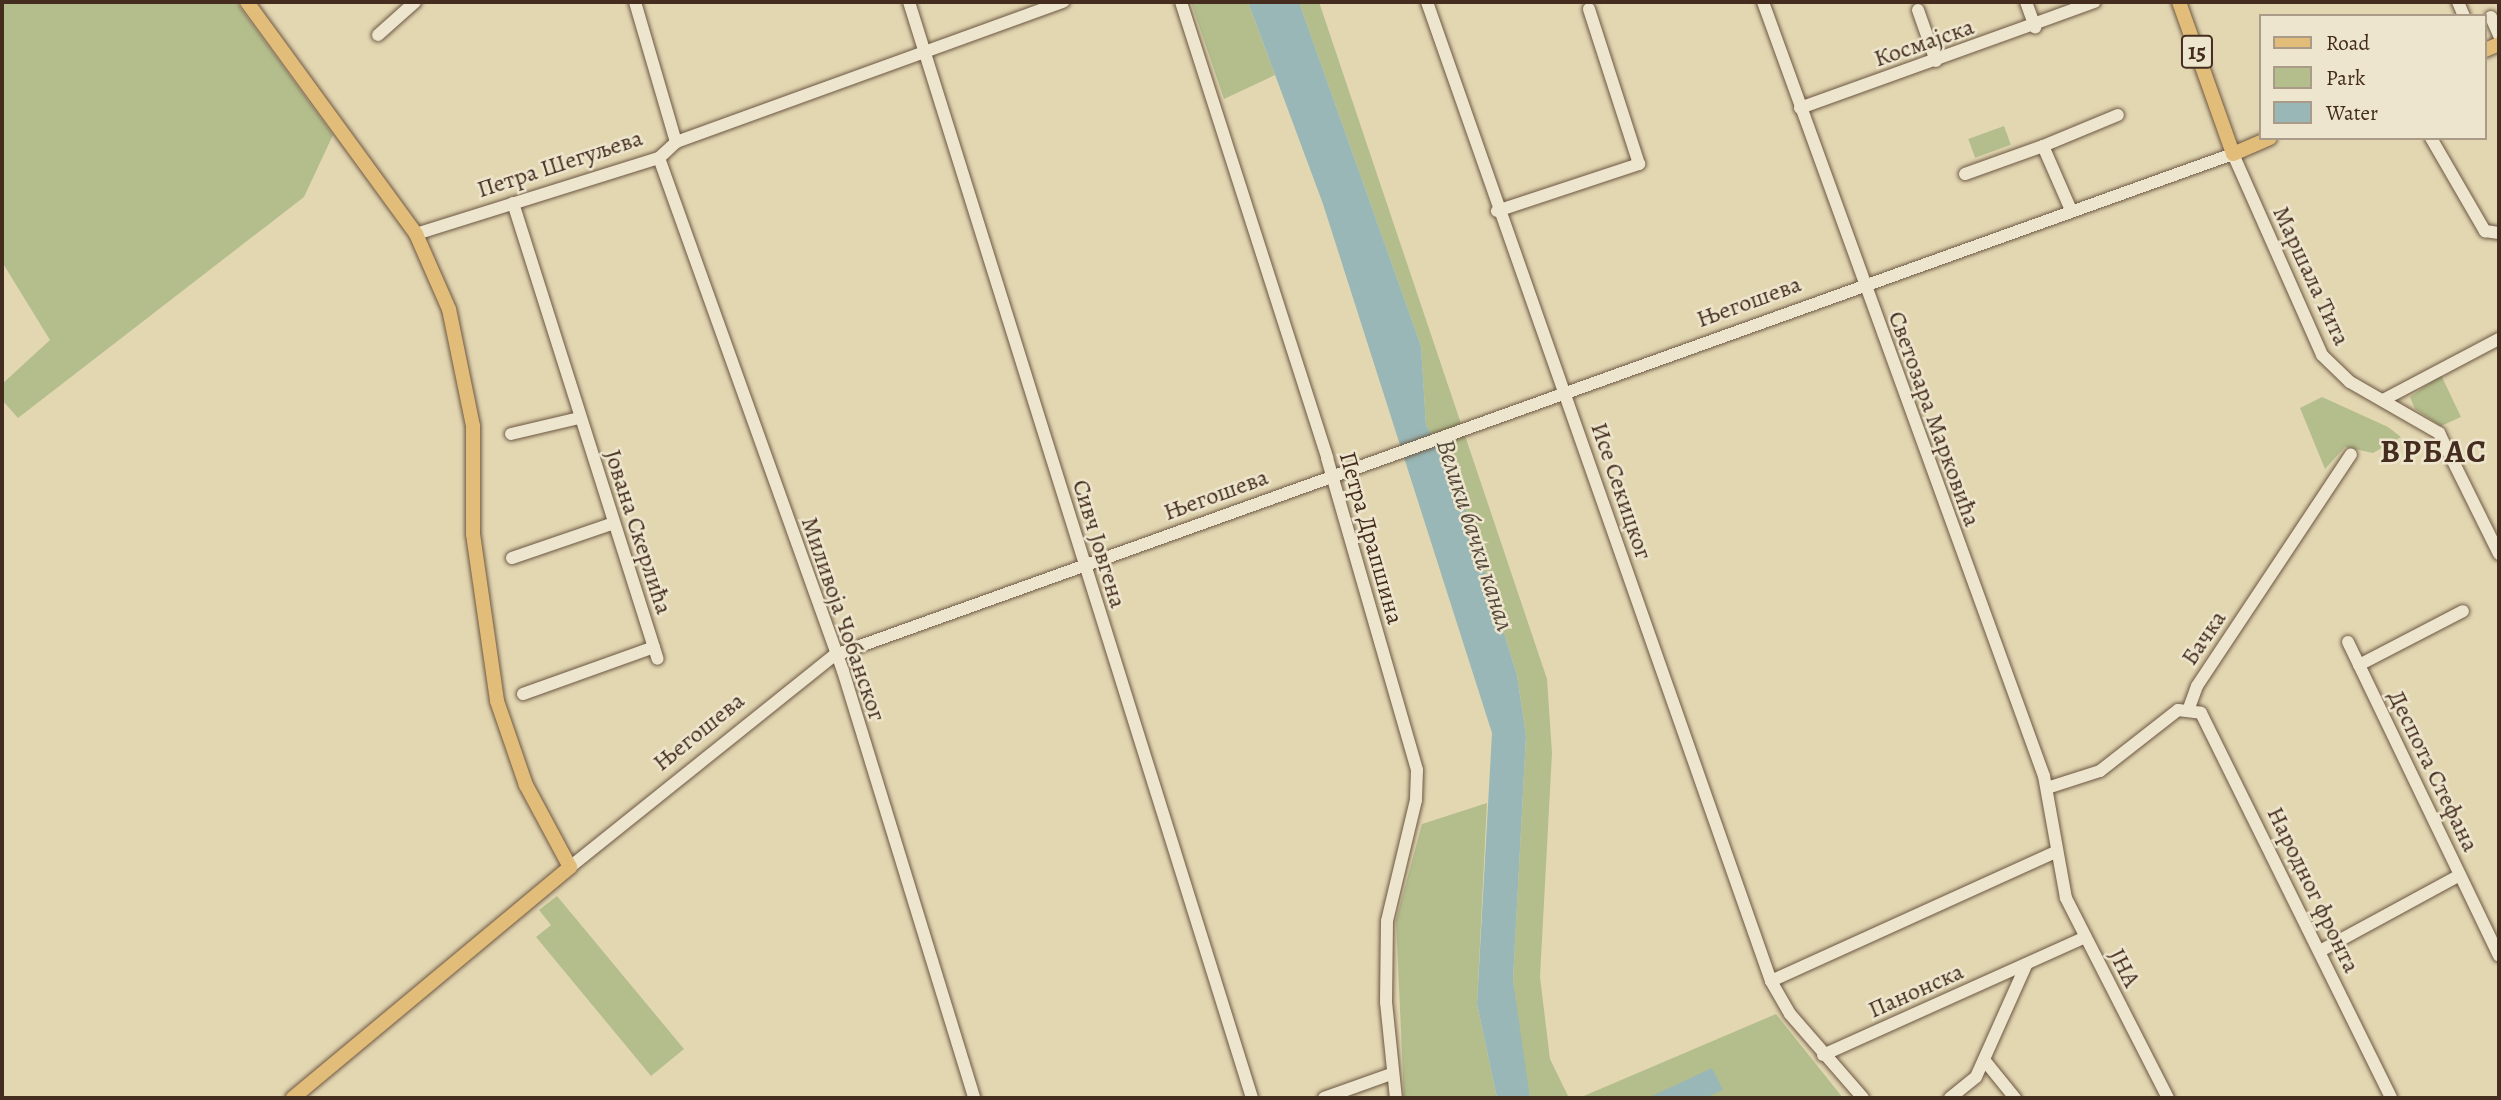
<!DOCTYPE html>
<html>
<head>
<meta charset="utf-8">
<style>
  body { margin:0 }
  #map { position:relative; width:2501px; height:1100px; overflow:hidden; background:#e3d7b2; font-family:Alegreya,serif }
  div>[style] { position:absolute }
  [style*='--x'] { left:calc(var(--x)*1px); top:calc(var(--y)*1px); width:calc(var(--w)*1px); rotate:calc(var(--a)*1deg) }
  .green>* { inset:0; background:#b4be8c; transform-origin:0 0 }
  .water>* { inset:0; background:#99b7b6 }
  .roads { filter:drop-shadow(0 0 2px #6c5743) drop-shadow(0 0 2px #6c5743) }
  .minor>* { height:12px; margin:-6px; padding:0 6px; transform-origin:6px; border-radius:6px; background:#ede5cd }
  .major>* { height:14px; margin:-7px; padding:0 7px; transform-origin:7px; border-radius:7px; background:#e2bc79 }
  span { translate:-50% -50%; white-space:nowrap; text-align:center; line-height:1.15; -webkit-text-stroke:5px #ede5cd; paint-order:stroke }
  .shield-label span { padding:2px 5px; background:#ede5cd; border:2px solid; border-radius:5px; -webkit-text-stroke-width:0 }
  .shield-label { font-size:23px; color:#442c1e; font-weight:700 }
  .street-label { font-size:24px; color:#442c1e }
  .water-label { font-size:26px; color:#55483c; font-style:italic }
  .district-label { font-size:32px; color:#442c1e; font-weight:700; letter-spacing:2px }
  .frame { position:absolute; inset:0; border:4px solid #442c1e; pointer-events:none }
  .legend { position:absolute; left:2259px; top:14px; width:228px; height:126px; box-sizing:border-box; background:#ede5cd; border:2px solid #a99b87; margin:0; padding:9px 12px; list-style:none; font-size:21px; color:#442c1e }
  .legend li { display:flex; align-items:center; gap:14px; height:35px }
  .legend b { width:35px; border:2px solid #a99b87 }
</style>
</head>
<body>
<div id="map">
  <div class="green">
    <div style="clip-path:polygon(2px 2px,236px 2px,333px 135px,304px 197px,18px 418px,2px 400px,2px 384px,50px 340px,2px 262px)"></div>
    <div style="clip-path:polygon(1191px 2px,1248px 2px,1275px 75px,1224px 99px)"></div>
    <div style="clip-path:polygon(1299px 2px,1319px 2px,1547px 679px,1552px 753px,1540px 977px,1550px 1059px,1569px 1098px,1530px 1098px,1523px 1064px,1513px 980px,1526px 736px,1517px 675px,1456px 478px,1426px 425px,1421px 346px)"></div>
    <div style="left:2004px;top:126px;width:20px;height:38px;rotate:70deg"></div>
    <div style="clip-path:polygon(2441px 375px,2461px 417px,2441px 426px,2415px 409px,2410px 397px)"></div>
    <div style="clip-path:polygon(2322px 397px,2388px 427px,2401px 437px,2373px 453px,2345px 447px,2325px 469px,2300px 408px)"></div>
    <div style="clip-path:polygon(1487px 803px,1477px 1004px,1497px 1098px,1404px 1098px,1396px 920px,1422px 824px)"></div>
    <div style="clip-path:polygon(557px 896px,684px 1049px,651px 1076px,536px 937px,551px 925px,539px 910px)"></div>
    <div style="clip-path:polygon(1776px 1014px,1843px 1098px,1579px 1098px)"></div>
  </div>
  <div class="water">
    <div style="clip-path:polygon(1248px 2px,1299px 2px,1421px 346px,1426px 425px,1456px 478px,1517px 675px,1526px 736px,1513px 980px,1530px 1098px,1497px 1098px,1477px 1004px,1492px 733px,1323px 204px)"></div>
    <div style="clip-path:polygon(1712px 1068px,1723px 1090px,1705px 1098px,1648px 1098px)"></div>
  </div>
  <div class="roads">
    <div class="minor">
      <div style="--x:635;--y:2;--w:146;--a:73.7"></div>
      <div style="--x:909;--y:2;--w:1148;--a:72.62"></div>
      <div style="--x:1181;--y:2;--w:479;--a:72.2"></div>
      <div style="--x:1327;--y:458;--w:325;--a:73.9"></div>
      <div style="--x:1417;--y:770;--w:30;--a:92"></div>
      <div style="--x:1416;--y:800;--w:124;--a:103.5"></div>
      <div style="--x:1387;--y:921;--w:81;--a:90.7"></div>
      <div style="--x:1386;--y:1002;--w:97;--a:84.1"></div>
      <div style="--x:1427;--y:2;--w:1038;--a:70.64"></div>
      <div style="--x:1771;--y:981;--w:38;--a:60"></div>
      <div style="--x:1790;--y:1014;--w:111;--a:49"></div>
      <div style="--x:1763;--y:2;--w:823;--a:70.05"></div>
      <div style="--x:2044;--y:776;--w:124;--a:79.8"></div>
      <div style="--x:2066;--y:898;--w:225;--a:63"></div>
      <div style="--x:2026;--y:2;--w:27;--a:70"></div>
      <div style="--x:2458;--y:2;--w:15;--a:67"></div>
      <div style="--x:1918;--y:10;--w:54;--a:70.6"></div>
      <div style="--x:2491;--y:17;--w:20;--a:66"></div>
      <div style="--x:378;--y:35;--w:50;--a:-41.7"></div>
      <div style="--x:1800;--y:108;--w:313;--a:-19.8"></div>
      <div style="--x:2431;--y:138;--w:108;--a:59.9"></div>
      <div style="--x:2485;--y:231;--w:14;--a:8"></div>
      <div style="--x:2043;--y:146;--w:81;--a:-22.5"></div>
      <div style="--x:659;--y:158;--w:545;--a:70.27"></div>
      <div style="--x:843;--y:671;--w:447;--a:72.9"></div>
      <div style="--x:1965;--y:174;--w:83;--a:-19.7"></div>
      <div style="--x:2043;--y:146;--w:70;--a:66.4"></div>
      <div style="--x:513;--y:203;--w:478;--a:72.4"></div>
      <div style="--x:1497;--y:211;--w:150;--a:-18.3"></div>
      <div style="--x:1639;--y:164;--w:163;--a:-107.9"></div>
      <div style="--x:416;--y:234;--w:255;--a:-17.4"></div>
      <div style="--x:659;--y:158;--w:23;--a:-43"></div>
      <div style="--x:676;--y:142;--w:412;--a:-19.9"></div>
      <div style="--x:2385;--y:399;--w:129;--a:-27.8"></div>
      <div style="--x:511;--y:434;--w:70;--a:-13.2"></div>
      <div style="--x:512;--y:558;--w:108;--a:-18.9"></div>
      <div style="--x:2348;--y:642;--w:348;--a:64.3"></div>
      <div style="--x:2359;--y:665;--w:117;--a:-27.4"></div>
      <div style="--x:523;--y:694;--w:139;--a:-19.7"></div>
      <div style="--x:2189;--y:708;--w:23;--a:-70"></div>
      <div style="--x:2197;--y:686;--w:278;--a:-56.4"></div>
      <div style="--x:2047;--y:788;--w:56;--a:-17.8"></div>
      <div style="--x:2100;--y:771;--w:99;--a:-38"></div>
      <div style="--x:2178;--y:710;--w:23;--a:7"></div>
      <div style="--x:2201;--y:713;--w:429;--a:63.7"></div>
      <div style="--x:570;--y:867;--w:339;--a:-38.7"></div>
      <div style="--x:835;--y:655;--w:1485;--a:-19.72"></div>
      <div style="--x:2233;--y:154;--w:220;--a:66.1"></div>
      <div style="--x:2322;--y:355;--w:39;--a:44"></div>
      <div style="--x:2350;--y:382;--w:103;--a:29.8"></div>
      <div style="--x:2439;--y:433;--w:135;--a:63.6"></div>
      <div style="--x:2320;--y:951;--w:159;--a:-28.5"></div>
      <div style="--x:1771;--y:981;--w:313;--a:-24.4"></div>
      <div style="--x:1823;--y:1055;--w:287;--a:-24.2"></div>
      <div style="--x:1985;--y:1061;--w:48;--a:51"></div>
      <div style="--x:1324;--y:1098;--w:71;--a:-19.7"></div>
      <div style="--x:1950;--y:1098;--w:33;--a:-39"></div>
      <div style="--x:1976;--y:1077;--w:123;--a:-65.9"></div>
    </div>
    <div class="major">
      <div style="--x:247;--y:2;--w:287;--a:53.9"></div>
      <div style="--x:416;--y:234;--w:82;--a:66.3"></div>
      <div style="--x:449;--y:309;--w:119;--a:78.4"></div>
      <div style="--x:473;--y:426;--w:108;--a:90"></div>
      <div style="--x:473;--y:534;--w:169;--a:81.8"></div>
      <div style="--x:497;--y:701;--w:89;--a:71"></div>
      <div style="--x:526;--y:785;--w:93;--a:61.8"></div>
      <div style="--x:570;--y:867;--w:361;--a:140.2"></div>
      <div style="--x:2179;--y:2;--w:161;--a:70.4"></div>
      <div style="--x:2233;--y:154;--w:40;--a:-23.4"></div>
      <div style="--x:2485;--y:50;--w:15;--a:-23"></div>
    </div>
  </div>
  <div class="shield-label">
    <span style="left:2197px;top:52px">15</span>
  </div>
  <div class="street-label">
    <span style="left:1924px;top:43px;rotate:-19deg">Космајска</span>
    <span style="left:560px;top:164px;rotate:-18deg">Петра Шегуљева</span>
    <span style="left:2311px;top:276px;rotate:65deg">Маршала Тита</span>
    <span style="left:1749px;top:302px;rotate:-20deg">Његошева</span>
    <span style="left:1934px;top:419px;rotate:70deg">Светозара Марковића</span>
    <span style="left:1621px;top:491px;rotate:71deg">Исе Секицког</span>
    <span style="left:1216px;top:495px;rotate:-20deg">Његошева</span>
    <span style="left:638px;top:532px;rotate:72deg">Јована Скерлића</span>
    <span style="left:1371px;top:538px;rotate:74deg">Петра Драпшина</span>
    <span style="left:1099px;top:544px;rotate:73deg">Сивч Јовгена</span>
    <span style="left:843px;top:619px;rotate:71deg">Миливоја Чобанског</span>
    <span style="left:2204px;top:638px;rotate:-56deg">Бачка</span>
    <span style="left:699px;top:732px;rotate:-39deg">Његошева</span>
    <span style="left:2433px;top:771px;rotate:64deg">Деспота Стефана</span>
    <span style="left:2313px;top:890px;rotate:64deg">Народног фронта</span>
    <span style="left:2124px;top:968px;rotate:63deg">ЈНА</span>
    <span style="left:1916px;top:991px;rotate:-24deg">Панонска</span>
  </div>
  <div class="water-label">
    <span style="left:1475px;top:535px;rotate:72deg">Велики бачки канал</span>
  </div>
  <div class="district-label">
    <span style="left:2434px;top:451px">ВРБАС</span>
  </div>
  <div class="frame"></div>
  <ul class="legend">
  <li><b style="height:9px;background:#e2bc79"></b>Road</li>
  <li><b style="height:19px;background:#b4be8c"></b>Park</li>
  <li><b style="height:19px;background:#99b7b6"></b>Water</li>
  </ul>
</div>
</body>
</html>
